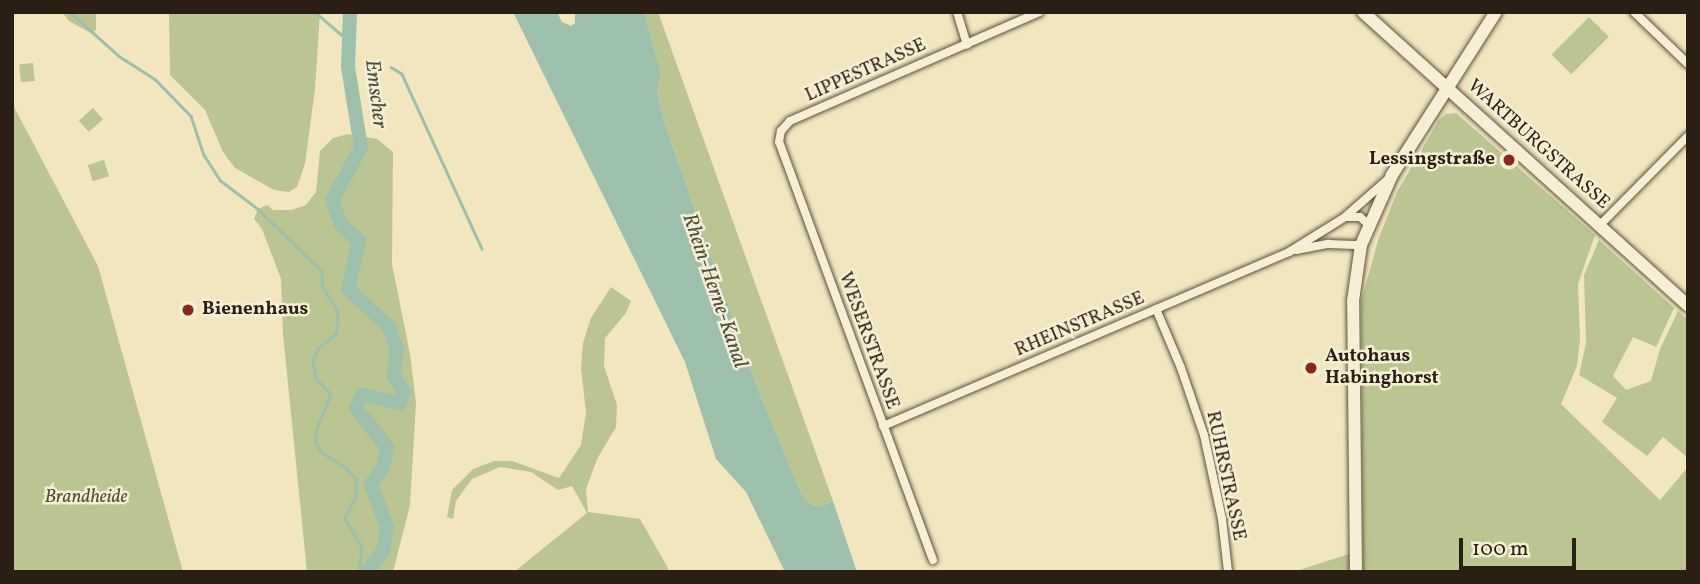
<!DOCTYPE html>
<html>
<head>
<meta charset="utf-8">
<style>
  body { margin:0 }
  #map { position:relative; width:1700px; height:584px; overflow:hidden; background:#f2e6be; font-family:Vollkorn,serif }
  div>[style] { position:absolute }
  [style*='--x'] { left:calc(var(--x)*1px); top:calc(var(--y)*1px); width:calc(var(--w)*1px); rotate:calc(var(--a)*1deg) }
  .green>* { inset:0; background:#bac591; transform-origin:0 0 }
  .water>* { inset:0; background:#9cc0ab }
  .stream>* { height:2.5px; margin:-1.25px; padding:0 1.25px; transform-origin:1.25px; border-radius:1.25px; background:#9cc0ab }
  .river>* { height:14px; margin:-7px; padding:0 7px; transform-origin:7px; border-radius:7px; background:#9cc0ab }
  .roads { filter:drop-shadow(0 0 2px #5c513d) drop-shadow(0 0 2px #5c513d) }
  .minor>* { height:8px; margin:-4px; padding:0 4px; transform-origin:4px; border-radius:4px; background:#f7efd5 }
  .secondary>* { height:12px; margin:-6px; padding:0 6px; transform-origin:6px; border-radius:6px; background:#f7efd5 }
  .dots>* { width:19px; height:19px; translate:-50% -50%; box-sizing:border-box; border:4px solid #f7efd5; border-radius:50% }
  span { translate:-50% -50%; white-space:nowrap; text-align:center; line-height:1.15; -webkit-text-stroke:5px #f7efd5; paint-order:stroke }
  .street-label { font-size:19px; color:#2a1f12 }
  .poi-label { font-size:19px; color:#2a1f12; font-weight:700 }
  .right { translate:-100% -50%; text-align:right }
  .left { translate:0 -50%; text-align:left }
  .park-label { font-size:19px; color:#555138; font-style:italic }
  .water-label { font-size:21px; color:#4c4f40; font-style:italic }
  .frame { position:absolute; inset:0; border:14px solid #2a1f12; pointer-events:none }
  .scale { position:absolute; left:1459px; top:538px; width:117px; height:32px; box-sizing:border-box; border:4px solid #2a1f12; border-top:0; padding-left:9px; font-size:21px; line-height:24px; white-space:nowrap; color:#2a1f12; -webkit-text-stroke:5px #f7efd5; paint-order:stroke }
</style>
</head>
<body>
<div id="map">
  <div class="green">
    <div style="clip-path:polygon(62px 12px,96px 12px,96px 30px,91px 33px,69px 21px)"></div>
    <div style="clip-path:polygon(169px 12px,320px 12px,315px 89px,305px 164px,297px 187px,289px 192px,274px 190px,235px 168px,223px 152px,205px 110px,170px 75px)"></div>
    <div style="clip-path:polygon(644px 12px,658px 12px,833px 501px,818px 507px,809px 503px,801px 493px,755px 382px,666px 127px,657px 93px,661px 73px)"></div>
    <div style="left:1589px;top:17px;width:28px;height:53px;rotate:45deg"></div>
    <div style="left:33px;top:63px;width:18px;height:14px;rotate:84deg"></div>
    <div style="clip-path:polygon(12px 103px,98px 266px,183px 572px,12px 572px)"></div>
    <div style="left:93px;top:108px;width:15px;height:19px;rotate:48deg"></div>
    <div style="clip-path:polygon(1456px 113px,1595px 235px,1578px 284px,1580px 339px,1577px 366px,1561px 404px,1660px 500px,1688px 467px,1688px 572px,1363px 572px,1361px 302px,1378px 240px,1397px 192px,1439px 120px,1446px 114px)"></div>
    <div style="clip-path:polygon(348px 134px,377px 139px,393px 152px,392px 264px,410px 354px,416px 403px,410px 505px,393px 572px,307px 572px,283px 334px,281px 279px,262px 229px,254px 219px,258px 209px,267px 205px,273px 210px,291px 210px,306px 205px,316px 192px,320px 151px,333px 138px)"></div>
    <div style="left:104px;top:160px;width:17px;height:17px;rotate:73deg"></div>
    <div style="clip-path:polygon(1599px 240px,1674px 308px,1656px 347px,1633px 337px,1613px 376px,1626px 390px,1651px 381px,1660px 349px,1678px 311px,1688px 320px,1688px 458px,1663px 437px,1647px 456px,1602px 422px,1617px 398px,1579px 375px,1586px 343px,1584px 275px)"></div>
    <div style="clip-path:polygon(611px 287px,631px 301px,626px 313px,605px 338px,604px 366px,617px 405px,616px 427px,597px 459px,586px 489px,588px 512px,640px 519px,668px 568px,667px 572px,514px 572px,587px 513px,572px 486px,558px 490px,531px 472px,500px 467px,472px 479px,456px 501px,453px 519px,447px 517px,452px 490px,473px 469px,494px 461px,512px 461px,559px 478px,581px 445px,586px 413px,581px 368px,583px 343px,591px 318px)"></div>
    <div style="clip-path:polygon(1349px 554px,1349px 572px,1293px 572px)"></div>
  </div>
  <div class="water">
    <div style="clip-path:polygon(513px 12px,557px 12px,562px 22px,571px 26px,575px 23px,575px 12px,644px 12px,661px 73px,657px 93px,666px 127px,755px 382px,801px 493px,809px 503px,818px 507px,833px 501px,857px 572px,785px 572px,746px 492px,716px 459px,685px 362px)"></div>
  </div>
  <div class="stream">
    <div style="--x:70;--y:12;--w:66;--a:41.9"></div>
    <div style="--x:119;--y:56;--w:43;--a:32.6"></div>
    <div style="--x:155;--y:79;--w:52;--a:45.8"></div>
    <div style="--x:191;--y:116;--w:41;--a:71.6"></div>
    <div style="--x:204;--y:155;--w:30;--a:57"></div>
    <div style="--x:220;--y:180;--w:48;--a:37.3"></div>
    <div style="--x:258;--y:209;--w:89;--a:44.1"></div>
    <div style="--x:322;--y:271;--w:14;--a:90"></div>
    <div style="--x:322;--y:285;--w:29;--a:59"></div>
    <div style="--x:337;--y:310;--w:14;--a:86"></div>
    <div style="--x:338;--y:324;--w:10;--a:101"></div>
    <div style="--x:336;--y:334;--w:23;--a:140"></div>
    <div style="--x:318;--y:349;--w:12;--a:114"></div>
    <div style="--x:313;--y:360;--w:18;--a:81"></div>
    <div style="--x:316;--y:378;--w:22;--a:47"></div>
    <div style="--x:331;--y:394;--w:38;--a:112"></div>
    <div style="--x:317;--y:429;--w:12;--a:95"></div>
    <div style="--x:316;--y:441;--w:11;--a:68"></div>
    <div style="--x:320;--y:451;--w:31;--a:33"></div>
    <div style="--x:346;--y:468;--w:15;--a:48"></div>
    <div style="--x:356;--y:479;--w:18;--a:90"></div>
    <div style="--x:356;--y:497;--w:24;--a:118"></div>
    <div style="--x:345;--y:518;--w:34;--a:60"></div>
    <div style="--x:362;--y:548;--w:24;--a:97"></div>
    <div style="--x:315;--y:12;--w:45;--a:40.5"></div>
    <div style="--x:391;--y:67;--w:13;--a:32"></div>
    <div style="--x:402;--y:74;--w:192;--a:65.4"></div>
  </div>
  <div class="river">
    <div style="--x:350;--y:12;--w:55;--a:92.1"></div>
    <div style="--x:348;--y:67;--w:81;--a:80.8"></div>
    <div style="--x:361;--y:147;--w:61;--a:118.2"></div>
    <div style="--x:332;--y:201;--w:26;--a:69"></div>
    <div style="--x:341;--y:225;--w:24;--a:42"></div>
    <div style="--x:359;--y:241;--w:49;--a:102.9"></div>
    <div style="--x:348;--y:289;--w:56;--a:42.8"></div>
    <div style="--x:389;--y:327;--w:24;--a:71"></div>
    <div style="--x:397;--y:350;--w:26;--a:97"></div>
    <div style="--x:394;--y:376;--w:19;--a:58"></div>
    <div style="--x:404;--y:392;--w:12;--a:110"></div>
    <div style="--x:400;--y:403;--w:39;--a:-168"></div>
    <div style="--x:362;--y:395;--w:14;--a:115"></div>
    <div style="--x:356;--y:408;--w:50;--a:51.5"></div>
    <div style="--x:387;--y:447;--w:20;--a:101"></div>
    <div style="--x:383;--y:467;--w:21;--a:125"></div>
    <div style="--x:371;--y:484;--w:46;--a:69.6"></div>
    <div style="--x:387;--y:527;--w:24;--a:99"></div>
    <div style="--x:383;--y:551;--w:26;--a:127"></div>
  </div>
  <div class="roads">
    <div class="minor">
      <div style="--x:957;--y:12;--w:34;--a:73"></div>
      <div style="--x:1634;--y:12;--w:75;--a:43.9"></div>
      <div style="--x:1346;--y:217;--w:14;--a:0"></div>
      <div style="--x:1360;--y:217;--w:11;--a:41"></div>
      <div style="--x:1599;--y:226;--w:127;--a:-45.3"></div>
      <div style="--x:1296;--y:250;--w:33;--a:-11"></div>
      <div style="--x:1328;--y:244;--w:33;--a:2"></div>
      <div style="--x:1156;--y:309;--w:64;--a:67"></div>
      <div style="--x:1181;--y:368;--w:71;--a:71.1"></div>
      <div style="--x:1204;--y:435;--w:86;--a:77.9"></div>
      <div style="--x:1222;--y:519;--w:53;--a:83.5"></div>
      <div style="--x:883;--y:426;--w:442;--a:-23.2"></div>
      <div style="--x:1289;--y:252;--w:66;--a:-32"></div>
      <div style="--x:1345;--y:217;--w:56;--a:-41.4"></div>
      <div style="--x:933;--y:560;--w:445;--a:-110.2"></div>
      <div style="--x:779;--y:142;--w:11;--a:-80"></div>
      <div style="--x:781;--y:131;--w:13;--a:-48"></div>
      <div style="--x:790;--y:121;--w:272;--a:-23.6"></div>
    </div>
    <div class="secondary">
      <div style="--x:1363;--y:12;--w:438;--a:42.1"></div>
      <div style="--x:1356;--y:572;--w:271;--a:-90.6"></div>
      <div style="--x:1353;--y:301;--w:57;--a:-81.9"></div>
      <div style="--x:1361;--y:245;--w:77;--a:-66.1"></div>
      <div style="--x:1392;--y:175;--w:193;--a:-57.5"></div>
    </div>
  </div>
  <div class="dots">
    <div style="left:1509px;top:160px;background:#8f2418"></div>
    <div style="left:188px;top:310px;background:#8f2418"></div>
    <div style="left:1311px;top:368px;background:#8f2418"></div>
  </div>
  <div class="street-label">
    <span style="left:866px;top:71px;rotate:-24deg">LIPPESTRASSE</span>
    <span style="left:1538px;top:145px;rotate:42deg">WARTBURGSTRASSE</span>
    <span style="left:1080px;top:325px;rotate:-23deg">RHEINSTRASSE</span>
    <span style="left:868px;top:341px;rotate:70deg">WESERSTRASSE</span>
    <span style="left:1225px;top:476px;rotate:78deg">RUHRSTRASSE</span>
  </div>
  <div class="poi-label">
    <span class="right" style="left:1495px;top:160px">Lessingstraße</span>
    <span class="left" style="left:202px;top:310px">Bienenhaus</span>
    <span class="left" style="left:1325px;top:368px">Autohaus<br>Habinghorst</span>
  </div>
  <div class="park-label">
    <span style="left:86px;top:498px">Brandheide</span>
  </div>
  <div class="water-label">
    <span style="left:375px;top:94px;rotate:83deg">Emscher</span>
    <span style="left:714px;top:291px;rotate:71deg">Rhein-Herne-Kanal</span>
  </div>
  <div class="frame"></div>
  <div class="scale">100 m</div>
</div>
</body>
</html>
